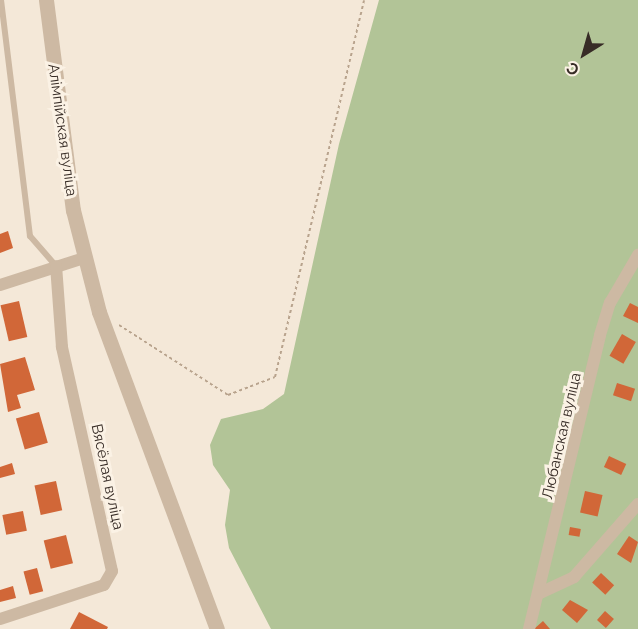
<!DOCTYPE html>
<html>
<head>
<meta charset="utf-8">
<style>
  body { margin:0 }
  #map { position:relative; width:638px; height:629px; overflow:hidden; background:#f4e8d8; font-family:Raleway,sans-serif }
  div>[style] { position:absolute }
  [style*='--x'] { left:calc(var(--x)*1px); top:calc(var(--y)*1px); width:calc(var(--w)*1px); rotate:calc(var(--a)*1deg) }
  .green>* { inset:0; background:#b2c497 }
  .building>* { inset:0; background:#d16738; transform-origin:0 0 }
  .path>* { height:2px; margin-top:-1px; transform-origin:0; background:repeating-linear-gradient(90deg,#b8a38d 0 3px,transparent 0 6px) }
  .service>* { height:6px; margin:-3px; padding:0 3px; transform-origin:3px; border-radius:3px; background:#cdb9a3 }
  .minor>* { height:12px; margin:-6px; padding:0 6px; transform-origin:6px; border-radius:6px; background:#cdb9a3 }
  .tertiary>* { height:15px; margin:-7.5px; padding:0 7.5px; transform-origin:7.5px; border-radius:7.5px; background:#cdb9a3 }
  span { translate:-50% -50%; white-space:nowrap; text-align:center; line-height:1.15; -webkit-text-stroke:6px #fbf2e5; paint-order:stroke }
  .street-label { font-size:15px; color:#372c26 }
  .north { position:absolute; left:554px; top:24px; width:60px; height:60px; -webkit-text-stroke:4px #fbf2e5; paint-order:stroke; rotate:217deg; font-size:16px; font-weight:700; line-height:24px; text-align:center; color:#372c26 }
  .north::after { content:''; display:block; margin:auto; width:21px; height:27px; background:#372c26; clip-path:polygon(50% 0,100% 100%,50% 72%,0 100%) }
</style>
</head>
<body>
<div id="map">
  <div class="green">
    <div style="clip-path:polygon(379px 0,638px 0,638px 629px,271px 629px,229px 548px,225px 525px,230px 490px,213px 465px,210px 445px,221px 419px,263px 409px,284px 394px,339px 144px)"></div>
  </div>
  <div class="building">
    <div style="clip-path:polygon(8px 231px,13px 248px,0 253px,0 234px)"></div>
    <div style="left:19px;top:301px;width:37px;height:19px;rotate:77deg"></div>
    <div style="clip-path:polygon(630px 303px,638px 307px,638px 323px,623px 316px)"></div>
    <div style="left:622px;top:334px;width:16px;height:25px;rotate:30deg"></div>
    <div style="clip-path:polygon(25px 357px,35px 390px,17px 395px,21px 408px,8px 412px,0 364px)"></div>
    <div style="left:617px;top:383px;width:19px;height:13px;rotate:18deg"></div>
    <div style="left:39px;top:412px;width:32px;height:24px;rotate:74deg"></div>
    <div style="left:609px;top:456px;width:19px;height:12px;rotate:25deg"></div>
    <div style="clip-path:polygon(12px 463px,15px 474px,0 478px,0 467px)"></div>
    <div style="left:56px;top:481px;width:30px;height:22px;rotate:78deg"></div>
    <div style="left:585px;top:491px;width:18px;height:22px;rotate:13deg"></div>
    <div style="left:23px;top:511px;width:20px;height:21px;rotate:79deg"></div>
    <div style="left:570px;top:527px;width:11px;height:8px;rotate:10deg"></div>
    <div style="left:66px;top:535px;width:29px;height:23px;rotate:76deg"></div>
    <div style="clip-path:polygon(629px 536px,638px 542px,631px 563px,617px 554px)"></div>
    <div style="left:37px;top:568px;width:24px;height:14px;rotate:75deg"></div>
    <div style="left:601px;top:573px;width:18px;height:13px;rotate:43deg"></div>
    <div style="clip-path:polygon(13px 586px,16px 598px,0 602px,0 590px)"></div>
    <div style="clip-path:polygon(570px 600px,588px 610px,577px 623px,562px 610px)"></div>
    <div style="left:605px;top:611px;width:12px;height:12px;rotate:42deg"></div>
    <div style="clip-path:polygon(79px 612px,108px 627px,107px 629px,70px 629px)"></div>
    <div style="clip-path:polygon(543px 621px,550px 629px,534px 629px)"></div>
  </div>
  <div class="path">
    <div style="--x:119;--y:325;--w:130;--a:32.7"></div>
    <div style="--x:228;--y:395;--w:50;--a:-21"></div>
    <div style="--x:275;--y:377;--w:387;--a:-76.7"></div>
  </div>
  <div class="service">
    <div style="--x:1;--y:0;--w:238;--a:83"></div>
    <div style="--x:30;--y:236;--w:40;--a:49"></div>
  </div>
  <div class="minor">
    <div style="--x:0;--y:285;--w:88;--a:-17.8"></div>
    <div style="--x:540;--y:593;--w:38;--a:-25"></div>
    <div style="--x:574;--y:577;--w:97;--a:-48.8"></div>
    <div style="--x:0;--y:619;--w:109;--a:-18.1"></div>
    <div style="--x:104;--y:585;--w:16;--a:-60"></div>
    <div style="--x:112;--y:571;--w:230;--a:-102.6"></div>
    <div style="--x:62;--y:347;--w:81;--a:-94.2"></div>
    <div style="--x:529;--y:629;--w:302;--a:-76.4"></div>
    <div style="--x:600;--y:335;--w:34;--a:-73"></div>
    <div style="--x:610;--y:303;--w:56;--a:-59.7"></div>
  </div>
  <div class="tertiary">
    <div style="--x:46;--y:0;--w:212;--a:82.7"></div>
    <div style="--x:73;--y:210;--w:105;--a:75.7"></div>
    <div style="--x:99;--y:312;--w:338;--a:69.6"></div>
  </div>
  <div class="street-label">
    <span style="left:62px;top:130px;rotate:82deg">Алімпійская вуліца</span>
    <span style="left:562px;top:436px;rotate:-77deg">Любанская вуліца</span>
    <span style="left:107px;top:477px;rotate:78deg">Вясёлая вуліца</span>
  </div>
  <div class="north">С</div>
</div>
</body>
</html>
